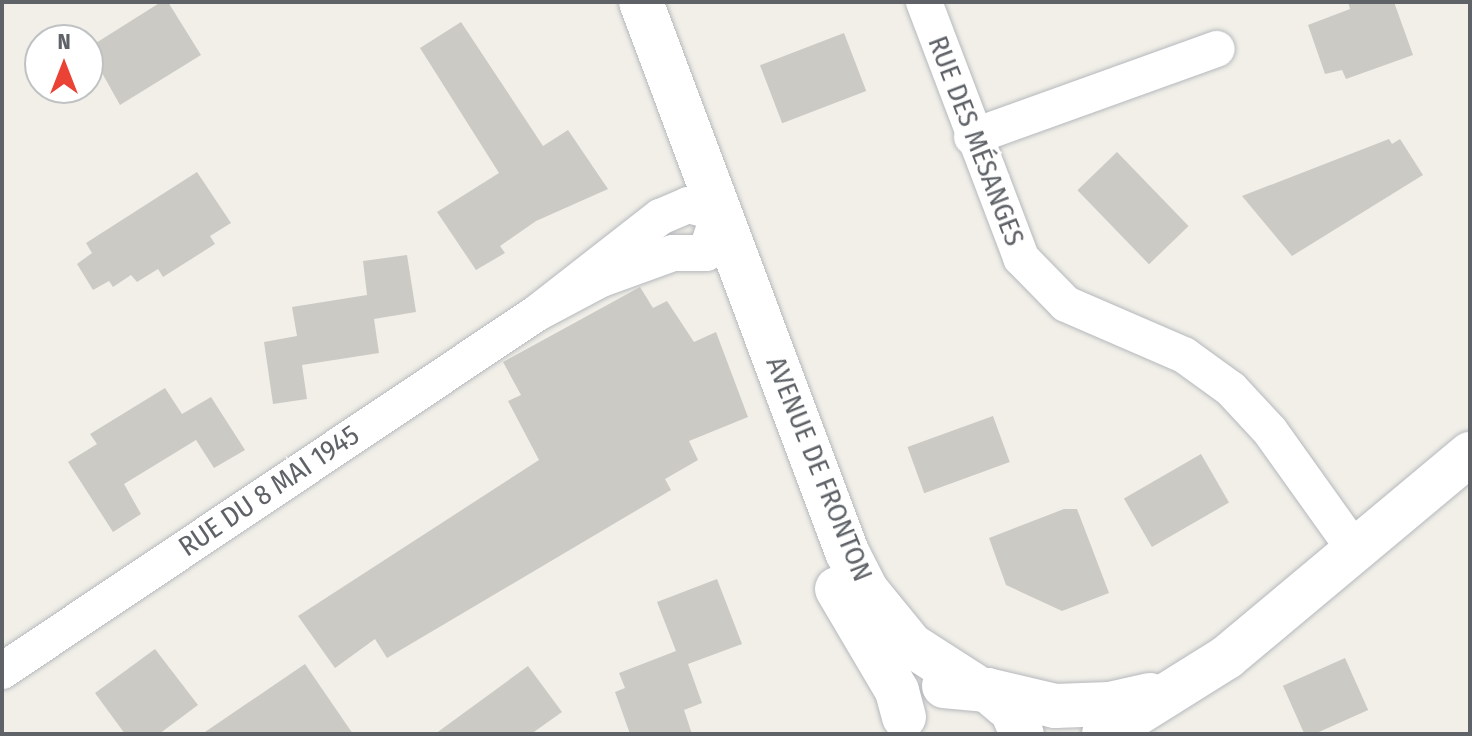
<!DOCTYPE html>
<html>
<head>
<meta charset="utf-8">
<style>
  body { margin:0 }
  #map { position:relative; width:1472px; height:736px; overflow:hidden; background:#f1efe8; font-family:"Fira Sans Condensed",sans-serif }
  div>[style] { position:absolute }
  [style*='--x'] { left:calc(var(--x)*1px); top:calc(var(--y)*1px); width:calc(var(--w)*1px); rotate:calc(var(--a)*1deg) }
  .building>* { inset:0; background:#cccac5; transform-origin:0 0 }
  .roads { filter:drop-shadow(0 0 2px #b5b8bc) drop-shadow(0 0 2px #b5b8bc) }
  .minor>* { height:36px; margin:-18px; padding:0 18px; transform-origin:18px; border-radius:18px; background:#fff }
  .tertiary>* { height:44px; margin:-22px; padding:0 22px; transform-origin:22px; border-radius:22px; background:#fff }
  .secondary>* { height:44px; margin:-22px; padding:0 22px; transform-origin:22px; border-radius:22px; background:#fff }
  span { translate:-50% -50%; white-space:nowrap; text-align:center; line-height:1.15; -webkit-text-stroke:6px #fff; paint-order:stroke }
  .street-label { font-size:28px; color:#5f6368 }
  .frame { position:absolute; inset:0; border:4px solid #5f6368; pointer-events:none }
  .north { position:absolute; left:24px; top:24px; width:80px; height:80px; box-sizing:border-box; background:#fff; border:2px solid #bfc1c3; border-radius:50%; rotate:0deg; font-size:22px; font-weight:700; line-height:32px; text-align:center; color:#5f6368 }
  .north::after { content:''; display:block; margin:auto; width:28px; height:36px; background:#ea4335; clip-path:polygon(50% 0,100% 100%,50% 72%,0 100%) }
</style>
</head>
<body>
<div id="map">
  <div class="building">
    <div style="clip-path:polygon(161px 2px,168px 2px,201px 55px,120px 105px,88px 48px)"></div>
    <div style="clip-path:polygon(1348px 2px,1394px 2px,1413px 55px,1346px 79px,1342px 70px,1325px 74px,1308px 25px,1350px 9px)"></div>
    <div style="clip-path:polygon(461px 22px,543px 146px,568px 130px,608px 189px,536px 221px,500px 246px,505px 253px,476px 270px,437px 212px,499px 173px,420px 48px)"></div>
    <div style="left:844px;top:33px;width:62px;height:90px;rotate:69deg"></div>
    <div style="clip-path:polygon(1389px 139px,1392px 144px,1400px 139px,1423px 175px,1292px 256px,1242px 196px)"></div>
    <div style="left:1117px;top:152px;width:103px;height:55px;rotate:46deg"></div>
    <div style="clip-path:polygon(197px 172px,231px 223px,210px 236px,215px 244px,163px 277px,158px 269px,137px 282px,131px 275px,113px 287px,109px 281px,93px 290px,77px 264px,92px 253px,86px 243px)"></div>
    <div style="clip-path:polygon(407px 255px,416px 312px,374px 319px,379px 353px,302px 365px,307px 399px,273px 404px,264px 342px,297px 336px,292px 307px,367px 295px,363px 261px)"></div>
    <div style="clip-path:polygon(640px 287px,653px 308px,667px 301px,694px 342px,716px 332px,748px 417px,689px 441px,698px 460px,665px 479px,671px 490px,387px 658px,375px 639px,335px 668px,298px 616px,539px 460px,508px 401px,521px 395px,503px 362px)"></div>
    <div style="clip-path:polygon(165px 388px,182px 414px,211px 397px,245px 450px,214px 468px,196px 440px,124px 484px,141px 514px,113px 532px,68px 462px,97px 444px,90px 434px)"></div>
    <div style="left:993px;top:416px;width:49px;height:91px;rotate:70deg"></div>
    <div style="left:1201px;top:454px;width:56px;height:89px;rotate:60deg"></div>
    <div style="clip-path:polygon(1064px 509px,1077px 509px,1109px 593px,1062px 611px,1006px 585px,989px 538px)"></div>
    <div style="clip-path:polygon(717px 579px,742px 644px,688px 664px,702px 703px,684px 710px,692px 734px,630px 734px,615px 692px,625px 688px,619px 673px,676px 651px,657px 602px)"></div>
    <div style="clip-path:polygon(155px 649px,198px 705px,159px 734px,125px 734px,95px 693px)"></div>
    <div style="left:1345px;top:658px;width:57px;height:68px;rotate:66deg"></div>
    <div style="clip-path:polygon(305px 664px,353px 734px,202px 734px)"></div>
    <div style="clip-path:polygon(528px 666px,562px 712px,531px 734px,435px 734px)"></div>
  </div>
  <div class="roads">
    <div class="minor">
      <div style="--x:924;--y:2;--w:274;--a:69.2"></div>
      <div style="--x:1021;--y:258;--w:64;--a:45.6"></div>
      <div style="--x:1066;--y:304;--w:129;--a:23.4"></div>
      <div style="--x:1184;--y:355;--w:58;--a:35.9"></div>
      <div style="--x:1231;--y:389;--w:57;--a:47.1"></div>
      <div style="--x:1270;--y:431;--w:146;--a:54.5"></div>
      <div style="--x:972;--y:137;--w:260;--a:-19.8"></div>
      <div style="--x:2;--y:671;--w:644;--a:-33.79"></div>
      <div style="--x:537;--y:313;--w:156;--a:-38"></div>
      <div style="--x:660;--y:217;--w:30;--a:-23"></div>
      <div style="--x:688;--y:205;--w:32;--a:14"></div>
      <div style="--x:719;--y:213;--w:42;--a:108"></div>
      <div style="--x:706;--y:253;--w:33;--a:180"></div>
      <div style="--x:673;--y:253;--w:77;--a:160.1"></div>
      <div style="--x:601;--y:279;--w:72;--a:152"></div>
    </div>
    <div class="tertiary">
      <div style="--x:987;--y:690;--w:70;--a:13.2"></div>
      <div style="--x:1055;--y:706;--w:55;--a:-2.1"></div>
      <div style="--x:1110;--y:704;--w:41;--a:-12.7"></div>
      <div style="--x:1104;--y:734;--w:145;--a:-32"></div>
      <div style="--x:1227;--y:657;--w:317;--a:-39.9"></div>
    </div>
    <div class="secondary">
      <div style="--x:641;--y:2;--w:587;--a:69.47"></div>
      <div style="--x:847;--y:552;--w:44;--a:62.9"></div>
      <div style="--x:867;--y:591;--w:70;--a:50.8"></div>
      <div style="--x:911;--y:645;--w:74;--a:32.8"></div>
      <div style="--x:837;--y:589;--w:118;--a:59.5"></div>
      <div style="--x:897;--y:691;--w:27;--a:75"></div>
      <div style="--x:944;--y:686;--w:43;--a:5.3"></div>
      <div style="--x:987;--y:690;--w:33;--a:40"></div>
      <div style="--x:1012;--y:711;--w:25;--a:67"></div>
    </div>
  </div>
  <div class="street-label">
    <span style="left:976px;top:141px;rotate:69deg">RUE DES MÉSANGES</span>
    <span style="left:819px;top:469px;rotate:68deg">AVENUE DE FRONTON</span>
    <span style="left:269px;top:491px;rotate:-34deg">RUE DU 8 MAI 1945</span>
  </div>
  <div class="frame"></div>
  <div class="north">N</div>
</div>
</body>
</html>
